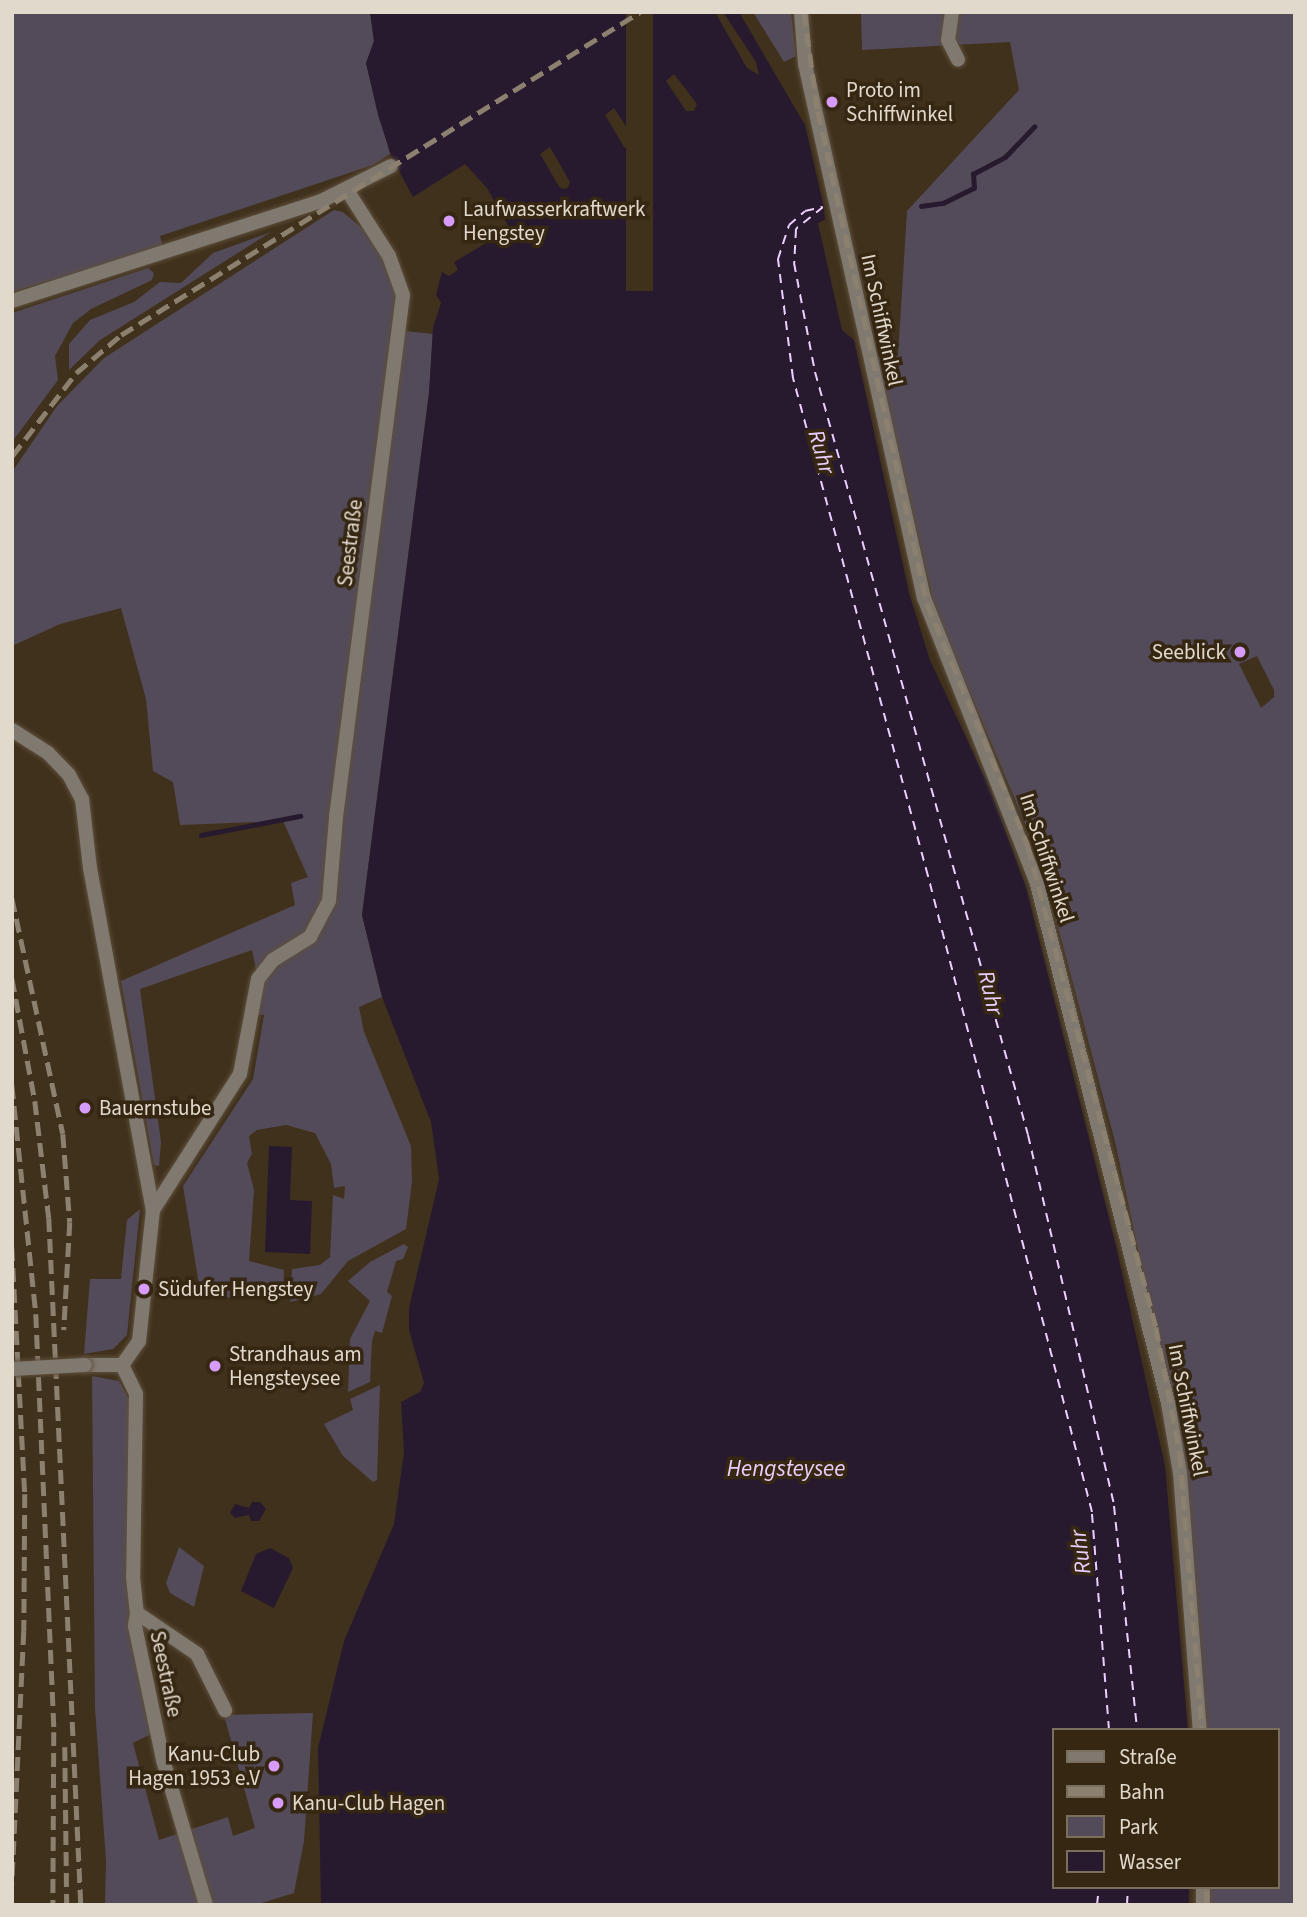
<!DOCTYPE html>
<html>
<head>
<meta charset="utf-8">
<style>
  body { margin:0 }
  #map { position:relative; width:1307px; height:1917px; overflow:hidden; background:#40311c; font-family:"Source Sans 3",sans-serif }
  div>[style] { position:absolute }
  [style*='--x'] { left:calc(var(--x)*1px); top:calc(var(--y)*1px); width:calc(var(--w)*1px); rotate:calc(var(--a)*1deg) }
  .green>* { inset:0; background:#544b5a }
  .water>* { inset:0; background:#271a2f }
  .pier>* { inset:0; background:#40311c; transform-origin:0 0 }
  .stream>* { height:4.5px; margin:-2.25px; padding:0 2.25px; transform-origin:2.25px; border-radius:2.25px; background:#271a2f }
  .ferry>* { height:2px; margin-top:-1px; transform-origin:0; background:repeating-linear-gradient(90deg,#ecceff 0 9px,transparent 0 16px) }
  .roads { filter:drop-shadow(0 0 2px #5d4f3c) drop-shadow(0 0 2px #5d4f3c) }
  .street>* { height:14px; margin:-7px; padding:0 7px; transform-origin:7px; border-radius:7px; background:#80796f }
  .rail>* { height:4.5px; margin-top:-2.25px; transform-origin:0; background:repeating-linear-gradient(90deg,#8c806f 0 14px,transparent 0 21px) }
  .bridges { filter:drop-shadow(0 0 2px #5d4f3c) drop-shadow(0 0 2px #5d4f3c) }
  .street-bridge>* { height:14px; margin:-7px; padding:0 7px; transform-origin:7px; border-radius:7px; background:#80796f }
  .dots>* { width:19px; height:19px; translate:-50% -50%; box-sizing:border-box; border:4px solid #352712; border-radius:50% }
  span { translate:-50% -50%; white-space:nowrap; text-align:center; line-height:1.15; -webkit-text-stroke:7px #352712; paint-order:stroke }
  .poi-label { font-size:21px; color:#e2d9cd }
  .left { translate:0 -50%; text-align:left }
  .right { translate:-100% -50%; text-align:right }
  .street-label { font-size:21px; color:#e2d9cd }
  .water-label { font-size:23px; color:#ecceff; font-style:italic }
  .frame { position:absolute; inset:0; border:14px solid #e2d9cd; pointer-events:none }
  .legend { position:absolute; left:1052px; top:1728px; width:228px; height:161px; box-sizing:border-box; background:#352712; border:2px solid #7a6e5d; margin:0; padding:9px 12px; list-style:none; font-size:21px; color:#e2d9cd }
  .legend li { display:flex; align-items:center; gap:14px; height:35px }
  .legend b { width:35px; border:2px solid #7a6e5d }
</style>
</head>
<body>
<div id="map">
  <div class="green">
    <div style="clip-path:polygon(17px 12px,370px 12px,374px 41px,366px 64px,390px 154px,373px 165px,160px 236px,163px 247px,12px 292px,12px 16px)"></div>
    <div style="clip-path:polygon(753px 12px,791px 12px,796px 56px,784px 62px)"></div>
    <div style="clip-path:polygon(evenodd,861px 12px,1295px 12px,1295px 1905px,1210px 1905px,1211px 1887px,1277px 1887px,1277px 1730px,1206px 1730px,1187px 1478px,1115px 1142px,1040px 859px,935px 609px,877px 357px,898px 356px,907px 211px,1019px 90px,1010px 42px,862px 50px,861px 12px,1257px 656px,1274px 690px,1274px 697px,1261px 708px,1239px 664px,1257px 656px)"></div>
    <div style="clip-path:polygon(334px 210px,343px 212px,363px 229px,390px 270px,405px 331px,433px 334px,429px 393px,362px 915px,382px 997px,359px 1007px,364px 1032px,411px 1146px,412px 1182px,406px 1229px,348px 1261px,321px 1294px,290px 1302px,292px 1269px,320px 1265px,330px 1257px,333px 1195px,344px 1199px,345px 1186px,334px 1188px,331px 1164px,315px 1133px,286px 1125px,257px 1130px,249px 1136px,252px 1154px,247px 1163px,254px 1190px,249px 1261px,284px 1270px,283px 1299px,201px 1297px,183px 1186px,253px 1079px,264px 1015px,252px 1014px,258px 979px,252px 950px,140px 989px,161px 1142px,159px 1166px,154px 1165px,121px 981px,295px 905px,291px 883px,308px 877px,283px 821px,180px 825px,173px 782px,153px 771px,146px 699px,121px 608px,60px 624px,12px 646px,12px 472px,57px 406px,104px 358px)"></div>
    <div style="clip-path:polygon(271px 232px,100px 340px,69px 370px,69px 344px,90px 320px,134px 302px,160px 282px,181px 283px,213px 253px)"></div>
    <div style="clip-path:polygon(148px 268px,154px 273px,152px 280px,91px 309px,73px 323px,55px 356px,58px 380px,12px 442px,12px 313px)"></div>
    <div style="clip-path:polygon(140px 1209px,127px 1335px,113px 1349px,84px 1354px,90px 1279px,121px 1279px,127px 1220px)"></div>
    <div style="clip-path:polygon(404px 1244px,408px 1247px,403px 1259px,396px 1261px,387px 1292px,392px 1296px,382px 1333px,375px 1331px,372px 1341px,370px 1382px,348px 1392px,350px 1339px,370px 1301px,348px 1281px,370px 1262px)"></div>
    <div style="clip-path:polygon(92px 1376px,119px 1381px,131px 1403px,126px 1576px,132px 1642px,151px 1734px,133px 1743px,159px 1840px,228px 1817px,233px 1836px,255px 1828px,224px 1715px,313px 1713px,304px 1841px,294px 1893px,255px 1905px,105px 1905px,106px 1861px,95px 1708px)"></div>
    <div style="clip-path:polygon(380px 1385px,377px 1480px,373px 1482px,343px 1456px,324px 1424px,353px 1410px,350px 1399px)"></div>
    <div style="clip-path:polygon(179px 1547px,204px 1566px,194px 1607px,170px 1593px,166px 1583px)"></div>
  </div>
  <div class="water">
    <div style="clip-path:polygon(evenodd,370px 12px,715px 12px,747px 68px,759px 75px,756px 62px,723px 12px,739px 12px,805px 125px,824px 208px,825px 220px,818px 223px,842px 330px,854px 340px,909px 593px,930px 660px,990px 789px,1026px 887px,1116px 1246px,1165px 1466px,1188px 1730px,1053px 1730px,1053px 1887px,1189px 1887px,1189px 1905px,321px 1905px,318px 1748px,344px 1641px,394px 1524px,404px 1452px,401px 1402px,420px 1392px,424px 1383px,409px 1330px,409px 1308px,439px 1179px,431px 1122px,382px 997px,362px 915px,429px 393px,433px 327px,441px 303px,436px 295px,442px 272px,449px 276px,458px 270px,454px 262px,510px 229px,487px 188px,465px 164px,413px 197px,392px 158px,378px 115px,366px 63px,374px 41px,370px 12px,674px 74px,697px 104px,694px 111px,686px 111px,666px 81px,674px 74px,370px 12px,614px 108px,631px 134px,630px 150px,624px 147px,605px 115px,614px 108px,370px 12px,550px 147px,570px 182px,567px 189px,560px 188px,540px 154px,550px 147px)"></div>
    <div style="clip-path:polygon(269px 1146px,292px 1147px,290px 1200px,312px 1201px,310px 1254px,265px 1252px)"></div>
    <div style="clip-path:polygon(252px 1502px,260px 1502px,266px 1509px,259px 1521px,251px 1521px,249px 1515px,235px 1518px,230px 1513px,235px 1504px,249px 1508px)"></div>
    <div style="clip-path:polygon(270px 1548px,289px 1558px,293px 1568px,274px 1608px,241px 1591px,256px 1554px)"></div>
  </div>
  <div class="pier">
    <div style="left:626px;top:12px;width:27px;height:279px"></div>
  </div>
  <div class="stream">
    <div style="--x:921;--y:206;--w:22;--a:-8"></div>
    <div style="--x:943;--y:203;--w:34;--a:-26"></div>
    <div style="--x:974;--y:188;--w:14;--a:-94"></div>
    <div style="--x:973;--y:174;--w:36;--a:-28"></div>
    <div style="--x:1005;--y:157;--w:42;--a:-46"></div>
    <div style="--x:201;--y:835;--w:101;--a:-10.9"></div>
  </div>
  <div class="ferry">
    <div style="--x:1109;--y:1730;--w:219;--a:-94.5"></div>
    <div style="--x:1092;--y:1512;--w:657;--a:-104.46"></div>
    <div style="--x:928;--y:876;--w:516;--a:-105.17"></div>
    <div style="--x:793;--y:378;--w:120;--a:-97.2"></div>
    <div style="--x:778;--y:259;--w:36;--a:-72"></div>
    <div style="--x:789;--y:225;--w:21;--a:-41"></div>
    <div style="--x:805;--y:211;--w:18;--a:-13"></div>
    <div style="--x:823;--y:207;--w:35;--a:141"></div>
    <div style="--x:796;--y:229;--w:34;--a:93"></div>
    <div style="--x:794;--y:263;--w:111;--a:79.1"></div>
    <div style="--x:815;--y:372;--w:792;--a:74.4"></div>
    <div style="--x:1028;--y:1135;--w:381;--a:76.9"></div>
    <div style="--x:1114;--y:1506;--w:225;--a:84.1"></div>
    <div style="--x:1097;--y:1905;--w:18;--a:-84"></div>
    <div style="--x:1127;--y:1905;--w:18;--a:-87"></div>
  </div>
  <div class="roads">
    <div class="street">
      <div style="--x:801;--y:12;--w:52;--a:85.6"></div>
      <div style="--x:805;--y:64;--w:547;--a:77.44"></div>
      <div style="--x:924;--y:598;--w:308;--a:68.4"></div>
      <div style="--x:1037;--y:884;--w:535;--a:75.83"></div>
      <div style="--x:1168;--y:1403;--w:71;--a:80.3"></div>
      <div style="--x:1180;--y:1473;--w:258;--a:85.6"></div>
      <div style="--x:952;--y:12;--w:28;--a:98"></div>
      <div style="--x:948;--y:40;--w:22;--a:63"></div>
      <div style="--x:12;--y:301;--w:325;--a:-17.9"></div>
      <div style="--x:321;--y:201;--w:78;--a:-26.6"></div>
      <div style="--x:12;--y:730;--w:43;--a:32.6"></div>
      <div style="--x:48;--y:753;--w:30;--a:46"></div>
      <div style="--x:69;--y:775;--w:27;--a:62"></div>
      <div style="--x:82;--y:799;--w:69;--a:83.4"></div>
      <div style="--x:90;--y:868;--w:348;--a:79.6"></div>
      <div style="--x:153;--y:1210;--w:132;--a:96.1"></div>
      <div style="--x:139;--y:1341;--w:29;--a:125"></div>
      <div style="--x:122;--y:1365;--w:37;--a:180"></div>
      <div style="--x:153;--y:1210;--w:161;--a:-57.4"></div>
      <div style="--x:240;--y:1074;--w:97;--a:-79.3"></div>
      <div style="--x:258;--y:979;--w:24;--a:-52"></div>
      <div style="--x:273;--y:960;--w:44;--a:-31.9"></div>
      <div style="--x:310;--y:937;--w:41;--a:-62.2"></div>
      <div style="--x:329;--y:901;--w:84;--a:-85.2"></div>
      <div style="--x:336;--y:817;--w:526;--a:-82.69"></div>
      <div style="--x:403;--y:295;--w:41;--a:-109.7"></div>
      <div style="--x:389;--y:256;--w:78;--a:-122.5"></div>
      <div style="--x:122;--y:1365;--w:32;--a:64"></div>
      <div style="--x:136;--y:1394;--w:183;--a:90.9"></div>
      <div style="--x:133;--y:1577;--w:36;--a:84"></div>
      <div style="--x:137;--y:1613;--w:73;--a:34.3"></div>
      <div style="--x:197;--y:1654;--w:63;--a:63.4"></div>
      <div style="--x:137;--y:1613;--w:13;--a:99"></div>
      <div style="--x:135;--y:1626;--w:137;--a:78.2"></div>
      <div style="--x:163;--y:1760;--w:151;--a:73.5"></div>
      <div style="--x:1203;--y:1905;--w:18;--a:-90"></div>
    </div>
  </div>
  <div class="rail">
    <div style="--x:804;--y:12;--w:100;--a:82"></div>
    <div style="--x:818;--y:111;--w:504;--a:77.51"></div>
    <div style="--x:927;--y:603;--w:263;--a:67.4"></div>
    <div style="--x:1028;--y:846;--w:498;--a:75.1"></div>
    <div style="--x:1156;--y:1327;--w:129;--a:79.3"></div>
    <div style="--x:1180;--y:1454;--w:277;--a:85.4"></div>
    <div style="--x:12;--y:456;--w:105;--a:-52.4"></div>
    <div style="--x:76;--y:373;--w:59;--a:-40.2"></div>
    <div style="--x:121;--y:335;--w:611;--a:-31.9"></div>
    <div style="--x:12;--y:898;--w:241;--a:77.8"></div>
    <div style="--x:63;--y:1134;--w:88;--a:85.5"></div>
    <div style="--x:70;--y:1222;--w:108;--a:93.2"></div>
    <div style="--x:12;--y:978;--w:125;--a:79.4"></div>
    <div style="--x:35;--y:1101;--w:118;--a:83.2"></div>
    <div style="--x:49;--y:1218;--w:688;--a:87.33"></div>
    <div style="--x:12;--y:1085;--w:230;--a:84"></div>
    <div style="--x:36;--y:1314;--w:418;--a:87.5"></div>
    <div style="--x:54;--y:1732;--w:173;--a:90.3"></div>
    <div style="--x:12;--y:1247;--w:247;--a:87"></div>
    <div style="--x:25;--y:1494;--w:137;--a:90.4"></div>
    <div style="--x:24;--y:1631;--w:253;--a:92.7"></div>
    <div style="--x:65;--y:1747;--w:158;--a:89.3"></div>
    <div style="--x:1206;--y:1905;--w:18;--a:-87"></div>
  </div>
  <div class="bridges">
    <div class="street-bridge">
      <div style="--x:12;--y:1369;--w:73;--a:-3.1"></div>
    </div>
  </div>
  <div class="dots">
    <div style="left:832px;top:102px;background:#d79bf9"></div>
    <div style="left:449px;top:221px;background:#d79bf9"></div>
    <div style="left:1240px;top:652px;background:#d79bf9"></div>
    <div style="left:85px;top:1108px;background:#d79bf9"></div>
    <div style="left:144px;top:1289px;background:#d79bf9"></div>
    <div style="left:215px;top:1366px;background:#d79bf9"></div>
    <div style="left:274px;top:1766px;background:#d79bf9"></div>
    <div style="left:278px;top:1803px;background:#d79bf9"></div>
  </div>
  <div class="poi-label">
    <span class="left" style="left:846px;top:102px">Proto im<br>Schiffwinkel</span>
    <span class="left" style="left:463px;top:221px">Laufwasserkraftwerk<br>Hengstey</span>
    <span class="right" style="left:1226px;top:652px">Seeblick</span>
    <span class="left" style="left:99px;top:1108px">Bauernstube</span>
    <span class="left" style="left:158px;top:1289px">Südufer Hengstey</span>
    <span class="left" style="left:229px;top:1366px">Strandhaus am<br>Hengsteysee</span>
    <span class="right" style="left:260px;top:1766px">Kanu-Club<br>Hagen 1953 e.V</span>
    <span class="left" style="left:292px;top:1803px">Kanu-Club Hagen</span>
  </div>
  <div class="street-label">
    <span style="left:882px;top:320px;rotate:78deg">Im Schiffwinkel</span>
    <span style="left:350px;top:543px;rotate:-83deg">Seestraße</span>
    <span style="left:1047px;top:858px;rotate:72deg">Im Schiffwinkel</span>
    <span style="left:1188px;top:1410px;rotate:79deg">Im Schiffwinkel</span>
    <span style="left:166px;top:1674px;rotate:78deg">Seestraße</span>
  </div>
  <div class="water-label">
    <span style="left:821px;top:452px;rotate:74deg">Ruhr</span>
    <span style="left:990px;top:993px;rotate:77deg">Ruhr</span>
    <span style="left:786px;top:1469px">Hengsteysee</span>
    <span style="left:1081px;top:1552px;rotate:-97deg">Ruhr</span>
  </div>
  <div class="frame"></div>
  <ul class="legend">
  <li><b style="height:9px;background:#80796f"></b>Straße</li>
  <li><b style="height:9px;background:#8c806f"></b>Bahn</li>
  <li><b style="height:19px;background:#544b5a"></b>Park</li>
  <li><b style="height:19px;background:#271a2f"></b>Wasser</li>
  </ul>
</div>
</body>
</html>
